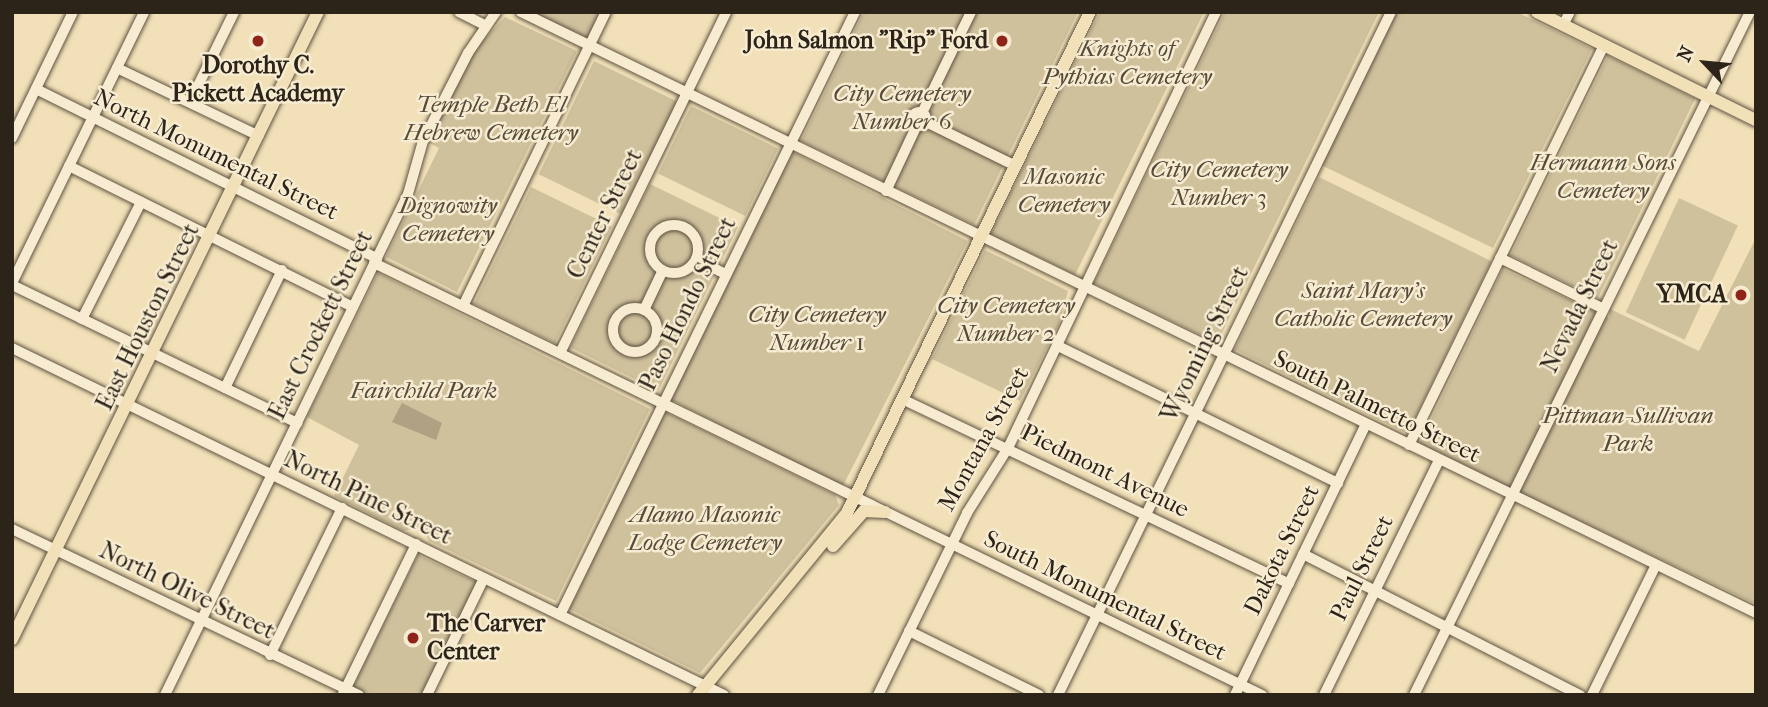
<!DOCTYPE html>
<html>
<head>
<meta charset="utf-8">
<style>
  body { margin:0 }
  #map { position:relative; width:1768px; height:707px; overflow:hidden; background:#f2e1b8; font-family:"IM FELL French Canon",serif }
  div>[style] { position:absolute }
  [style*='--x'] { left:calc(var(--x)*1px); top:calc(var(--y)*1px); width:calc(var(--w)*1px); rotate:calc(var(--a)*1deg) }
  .green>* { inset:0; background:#d0c19d; transform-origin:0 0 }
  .water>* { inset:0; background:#afa182 }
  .roads { filter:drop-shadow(0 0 2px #5e5341) drop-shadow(0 0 2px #5e5341) }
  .minor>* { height:10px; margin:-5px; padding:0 5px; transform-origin:5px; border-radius:5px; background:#f7ecd1 }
  .minor>.ring { margin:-5px; padding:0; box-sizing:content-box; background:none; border:10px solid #f7ecd1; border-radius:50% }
  .major>* { height:12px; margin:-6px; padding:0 6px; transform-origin:6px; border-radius:6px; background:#f2e1b8 }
  .dots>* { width:19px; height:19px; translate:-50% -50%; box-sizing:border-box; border:4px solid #f7ecd1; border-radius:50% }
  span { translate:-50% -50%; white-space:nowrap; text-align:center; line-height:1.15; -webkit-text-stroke:5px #f7ecd1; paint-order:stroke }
  .poi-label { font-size:24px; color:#2c2419; font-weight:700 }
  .right { translate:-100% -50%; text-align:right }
  .left { translate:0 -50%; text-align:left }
  .park-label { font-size:24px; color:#554b3a; font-style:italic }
  .street-label { font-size:24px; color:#2c2419 }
  .frame { position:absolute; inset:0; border:14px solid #2c2419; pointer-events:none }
  .north { position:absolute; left:1670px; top:28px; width:70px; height:70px; -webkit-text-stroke:5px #f7ecd1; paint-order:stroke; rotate:296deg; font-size:19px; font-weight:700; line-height:28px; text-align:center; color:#2c2419 }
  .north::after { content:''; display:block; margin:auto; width:24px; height:32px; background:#2c2419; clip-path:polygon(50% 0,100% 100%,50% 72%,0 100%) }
</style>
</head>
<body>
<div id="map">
  <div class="green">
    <div style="clip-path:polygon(532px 12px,600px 12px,587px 39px)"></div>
    <div style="clip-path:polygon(864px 12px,1078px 12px,974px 225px,801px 141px)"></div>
    <div style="clip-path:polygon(1100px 12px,1204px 12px,1075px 275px,991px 234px)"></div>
    <div style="clip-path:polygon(1225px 12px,1379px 12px,1217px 343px,1094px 283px)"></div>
    <div style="clip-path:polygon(1396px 12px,1517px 12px,1592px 49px,1493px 248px,1321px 165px)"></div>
    <div style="clip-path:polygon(505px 17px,577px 51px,457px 292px,386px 257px,439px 148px,429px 143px,433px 132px,473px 51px)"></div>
    <div style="left:1608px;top:56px;width:97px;height:222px;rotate:26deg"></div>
    <div style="left:594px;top:61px;width:93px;height:126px;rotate:26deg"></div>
    <div style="left:691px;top:106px;width:97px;height:75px;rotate:26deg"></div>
    <div style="left:793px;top:152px;width:196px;height:276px;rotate:27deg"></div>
    <div style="left:1319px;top:177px;width:192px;height:192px;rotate:26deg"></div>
    <div style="left:650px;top:184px;width:98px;height:182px;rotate:26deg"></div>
    <div style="left:531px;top:187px;width:90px;height:130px;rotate:26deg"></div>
    <div style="left:1679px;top:198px;width:65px;height:126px;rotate:25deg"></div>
    <div style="clip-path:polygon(1756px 238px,1756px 604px,1419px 445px,1503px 269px,1609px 318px,1610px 309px,1699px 351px)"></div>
    <div style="clip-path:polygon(985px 250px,1068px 291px,1059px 324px,1020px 401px,932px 359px)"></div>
    <div style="clip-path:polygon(378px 273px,650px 409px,556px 601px,429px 541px,422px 528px,403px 531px,334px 496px,359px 445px,307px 417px)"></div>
    <div style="clip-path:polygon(665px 412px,835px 495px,839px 505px,700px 673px,569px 609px)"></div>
    <div style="clip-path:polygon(418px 555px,476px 582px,423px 695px,349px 695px)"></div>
  </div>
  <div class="water">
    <div style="clip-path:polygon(402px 403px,442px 423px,436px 440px,392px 422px)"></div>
  </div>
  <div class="roads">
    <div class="minor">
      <div style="--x:459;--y:12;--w:30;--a:27"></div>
      <div style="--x:521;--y:12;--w:1373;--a:25.95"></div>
      <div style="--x:1563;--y:25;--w:15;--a:-62"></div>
      <div style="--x:117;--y:68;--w:157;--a:25.6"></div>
      <div style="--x:36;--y:89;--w:381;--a:26.4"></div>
      <div style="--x:190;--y:102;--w:100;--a:-63.9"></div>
      <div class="ring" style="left:912px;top:112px;width:4px;height:4px"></div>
      <div style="--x:922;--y:113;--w:112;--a:-64.1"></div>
      <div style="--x:926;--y:122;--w:100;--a:26.1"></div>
      <div style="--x:12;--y:138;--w:140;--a:-64.2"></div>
      <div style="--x:69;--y:166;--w:317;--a:26.4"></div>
      <div style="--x:886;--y:191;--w:73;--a:-64.8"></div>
      <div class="ring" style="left:650px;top:225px;width:38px;height:38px"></div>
      <div style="--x:1500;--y:258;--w:114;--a:26.1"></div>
      <div style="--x:696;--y:259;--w:34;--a:27"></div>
      <div style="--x:374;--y:263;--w:988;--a:25.94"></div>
      <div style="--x:12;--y:283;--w:301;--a:-64"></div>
      <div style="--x:12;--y:285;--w:317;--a:25.8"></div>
      <div style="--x:463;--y:306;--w:327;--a:-64.1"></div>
      <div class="ring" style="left:613px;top:308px;width:34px;height:34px"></div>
      <div style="--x:644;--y:310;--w:44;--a:-64.6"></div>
      <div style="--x:82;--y:319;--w:131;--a:-63.2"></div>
      <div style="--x:1058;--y:346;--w:312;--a:26.1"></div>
      <div style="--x:12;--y:348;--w:792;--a:25.98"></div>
      <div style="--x:560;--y:353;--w:379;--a:-64"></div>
      <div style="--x:225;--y:388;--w:131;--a:-64.2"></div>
      <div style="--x:902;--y:399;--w:429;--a:25.5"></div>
      <div style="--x:1409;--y:445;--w:445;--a:-64"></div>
      <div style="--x:12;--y:529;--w:385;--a:25.6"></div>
      <div style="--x:1303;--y:554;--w:311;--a:27"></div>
      <div style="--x:560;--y:615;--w:671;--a:-63.93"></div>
      <div style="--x:909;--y:631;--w:145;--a:26.2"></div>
      <div style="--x:270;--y:655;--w:164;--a:-63.9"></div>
      <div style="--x:343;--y:694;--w:167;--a:-64"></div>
      <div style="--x:165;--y:695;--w:557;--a:-64.13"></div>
      <div style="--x:408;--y:194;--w:55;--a:-74.2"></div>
      <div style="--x:423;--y:141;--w:99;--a:-62.9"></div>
      <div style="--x:468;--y:53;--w:50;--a:-55.7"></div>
      <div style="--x:427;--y:695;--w:130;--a:-64"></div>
      <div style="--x:878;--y:695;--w:203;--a:-63.9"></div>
      <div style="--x:967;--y:513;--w:77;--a:-57.8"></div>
      <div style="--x:1008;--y:448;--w:483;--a:-64.5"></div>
      <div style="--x:1058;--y:695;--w:760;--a:-64.01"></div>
      <div style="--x:1235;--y:695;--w:301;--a:-64.2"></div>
      <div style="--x:1324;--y:695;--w:262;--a:-63.9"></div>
      <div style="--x:1414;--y:695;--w:761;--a:-63.81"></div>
      <div style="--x:1592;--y:695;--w:145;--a:-63.8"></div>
    </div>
    <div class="major">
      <div style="--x:1537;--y:12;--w:244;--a:26.3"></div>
      <div style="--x:833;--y:546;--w:47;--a:-48.5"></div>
      <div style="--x:864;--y:511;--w:21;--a:3"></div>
      <div style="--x:12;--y:639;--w:698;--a:-63.99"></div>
      <div style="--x:698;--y:695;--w:235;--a:-50.7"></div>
      <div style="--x:847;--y:513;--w:557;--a:-64.13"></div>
    </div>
  </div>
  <div class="dots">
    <div style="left:258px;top:41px;background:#8f2418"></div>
    <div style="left:1002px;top:41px;background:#8f2418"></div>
    <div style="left:1741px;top:295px;background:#8f2418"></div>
    <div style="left:413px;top:638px;background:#8f2418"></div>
  </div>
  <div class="poi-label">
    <span class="right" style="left:988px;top:41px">John Salmon "Rip" Ford</span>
    <span style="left:258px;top:80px">Dorothy C.<br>Pickett Academy</span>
    <span class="right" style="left:1727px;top:295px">YMCA</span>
    <span class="left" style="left:427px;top:638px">The Carver<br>Center</span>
  </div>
  <div class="park-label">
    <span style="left:1127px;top:63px">Knights of<br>Pythias Cemetery</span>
    <span style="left:902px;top:108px">City Cemetery<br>Number 6</span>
    <span style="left:491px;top:119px">Temple Beth El<br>Hebrew Cemetery</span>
    <span style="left:1603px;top:177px">Hermann Sons<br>Cemetery</span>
    <span style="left:1219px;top:184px">City Cemetery<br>Number 3</span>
    <span style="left:1064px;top:191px">Masonic<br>Cemetery</span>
    <span style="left:448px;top:220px">Dignowity<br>Cemetery</span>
    <span style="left:1363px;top:305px">Saint Mary's<br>Catholic Cemetery</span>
    <span style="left:1006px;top:320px">City Cemetery<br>Number 2</span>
    <span style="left:817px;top:329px">City Cemetery<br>Number 1</span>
    <span style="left:424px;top:391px">Fairchild Park</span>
    <span style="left:1628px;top:430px">Pittman-Sullivan<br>Park</span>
    <span style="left:705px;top:529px">Alamo Masonic<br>Lodge Cemetery</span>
  </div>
  <div class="street-label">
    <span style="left:216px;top:155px;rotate:26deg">North Monumental Street</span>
    <span style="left:605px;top:214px;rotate:-64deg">Center Street</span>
    <span style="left:688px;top:304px;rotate:-64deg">Paso Hondo Street</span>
    <span style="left:1580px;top:306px;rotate:-64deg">Nevada Street</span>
    <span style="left:148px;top:317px;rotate:-64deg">East Houston Street</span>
    <span style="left:321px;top:325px;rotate:-64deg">East Crockett Street</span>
    <span style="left:1205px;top:344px;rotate:-64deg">Wyoming Street</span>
    <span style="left:1377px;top:407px;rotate:26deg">South Palmetto Street</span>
    <span style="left:984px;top:439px;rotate:-61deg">Montana Street</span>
    <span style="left:1105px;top:471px;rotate:26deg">Piedmont Avenue</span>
    <span style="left:368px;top:498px;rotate:26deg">North Pine Street</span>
    <span style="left:1282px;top:550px;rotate:-64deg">Dakota Street</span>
    <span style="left:1362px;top:568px;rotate:-64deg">Paul Street</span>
    <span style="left:187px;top:591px;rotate:26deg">North Olive Street</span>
    <span style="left:1105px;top:596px;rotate:26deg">South Monumental Street</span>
  </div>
  <div class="frame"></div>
  <div class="north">N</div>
</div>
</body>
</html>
